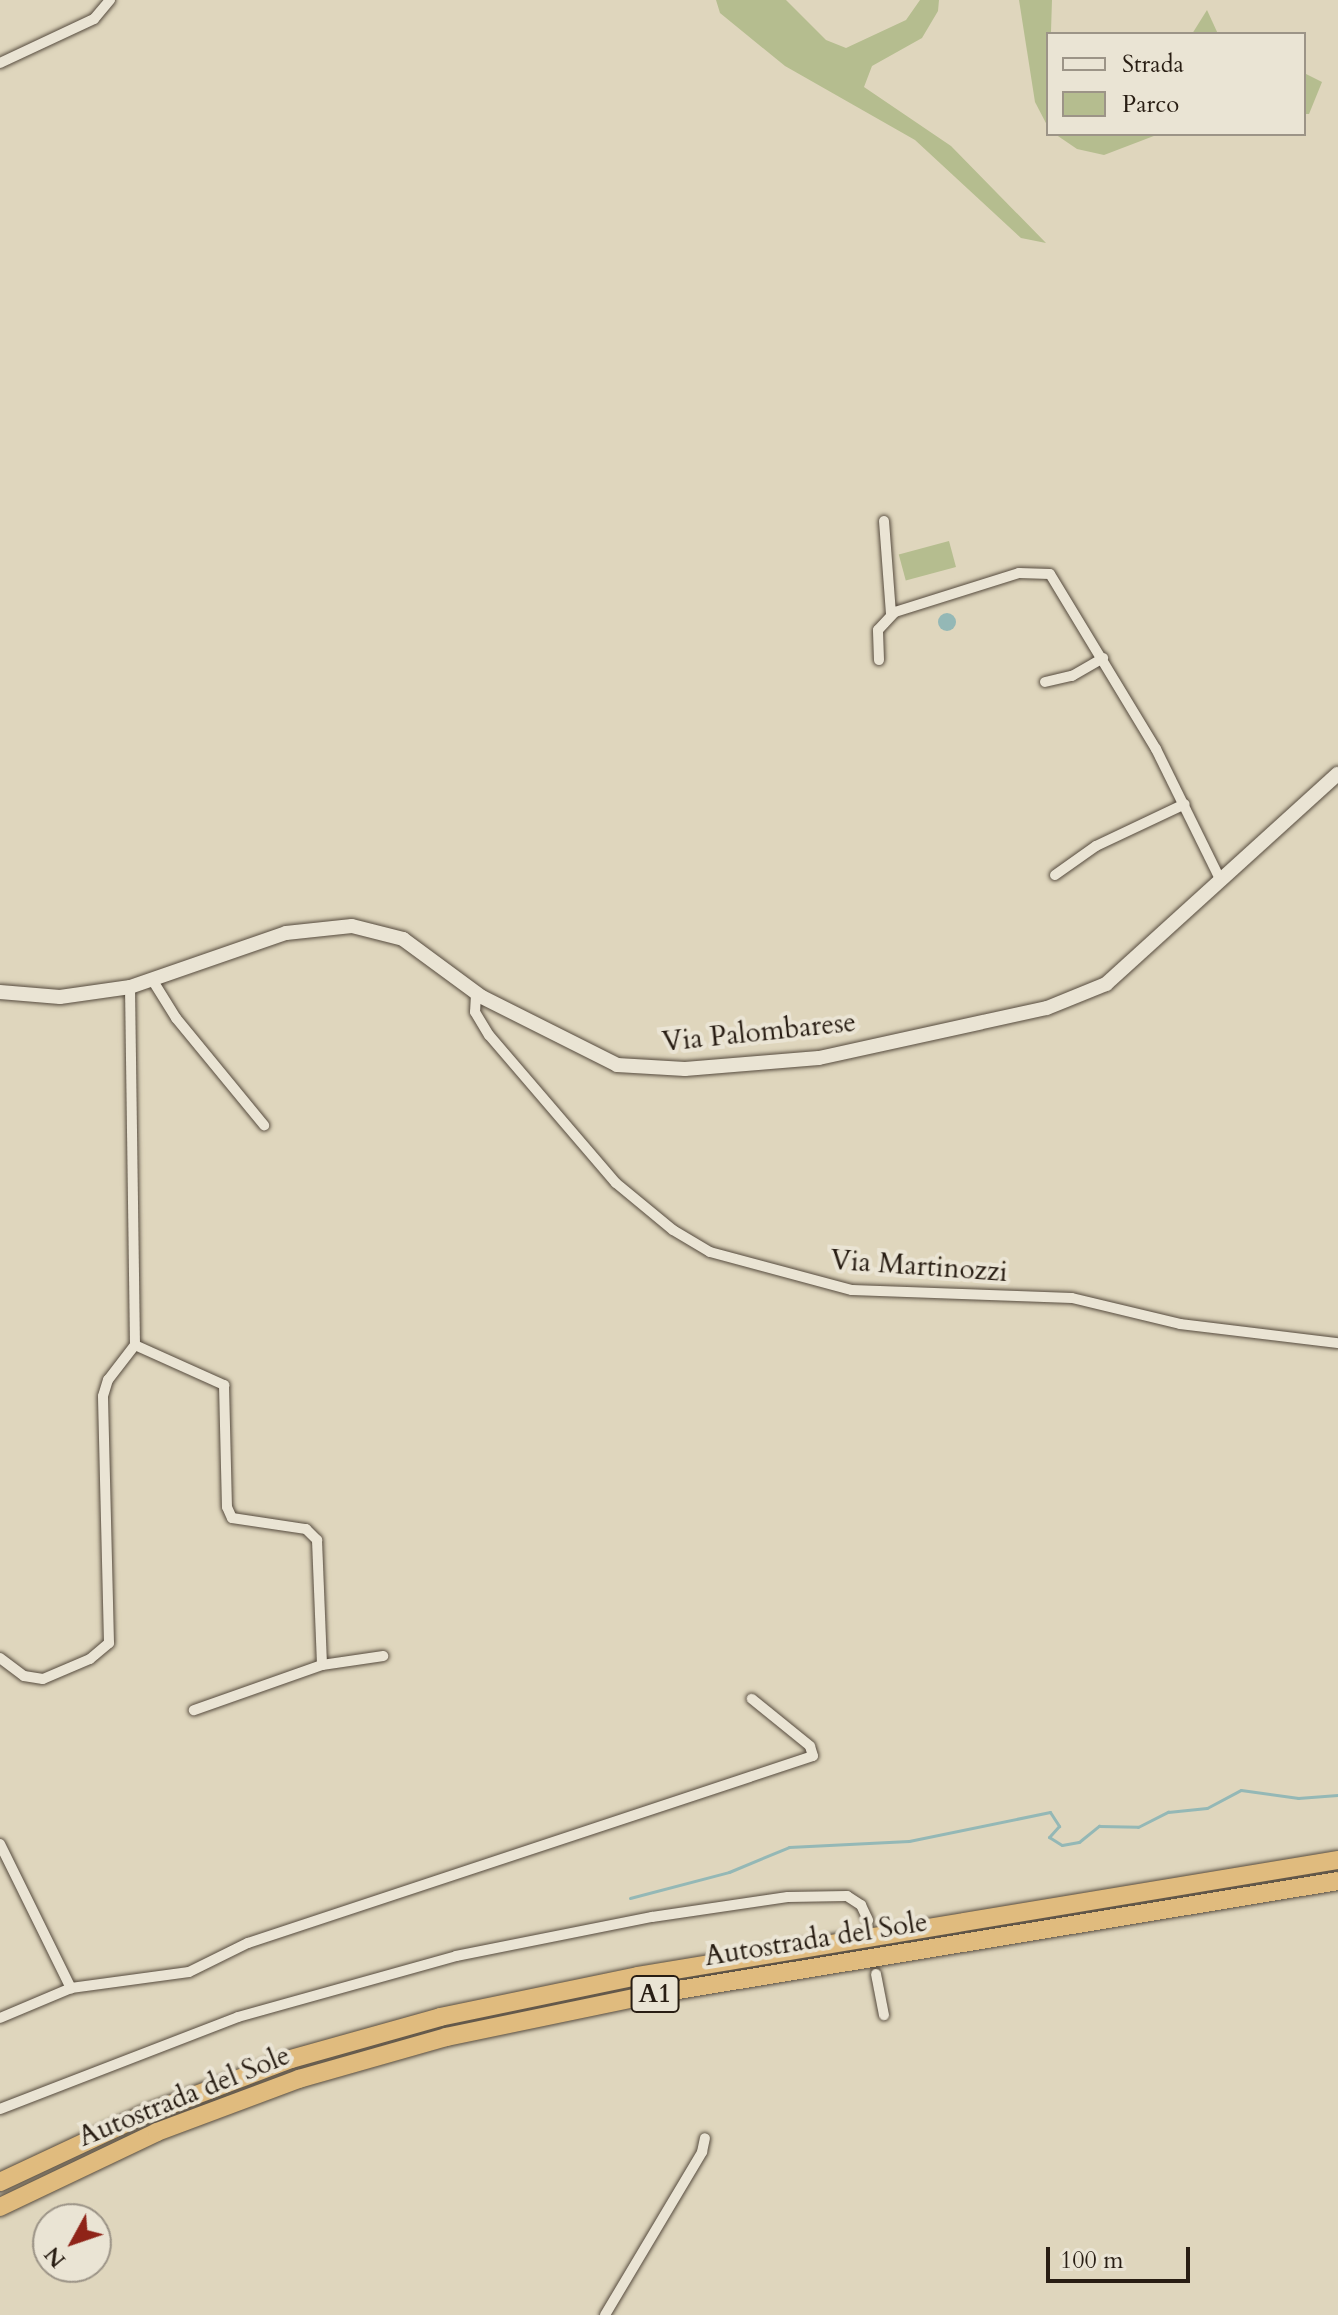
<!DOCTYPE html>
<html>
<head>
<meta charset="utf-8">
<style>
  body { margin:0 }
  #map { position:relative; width:1338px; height:2315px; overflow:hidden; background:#dfd6bd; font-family:Cardo,serif }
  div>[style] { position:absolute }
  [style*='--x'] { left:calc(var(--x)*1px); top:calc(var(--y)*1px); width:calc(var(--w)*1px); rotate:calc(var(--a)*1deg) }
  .green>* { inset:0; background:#b5bd8f; transform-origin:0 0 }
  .water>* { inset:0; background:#94b8b6 }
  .round { border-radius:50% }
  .stream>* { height:3px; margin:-1.5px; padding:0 1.5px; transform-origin:1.5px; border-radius:1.5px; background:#94b8b6 }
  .street-tunnel>* { height:10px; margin-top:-5px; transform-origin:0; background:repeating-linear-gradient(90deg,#bab19b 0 10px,transparent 0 15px) }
  .roads { filter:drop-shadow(0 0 2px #564b3e) drop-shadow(0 0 2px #564b3e) }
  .street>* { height:10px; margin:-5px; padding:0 5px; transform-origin:5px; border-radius:5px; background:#eae4d4 }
  .secondary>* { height:14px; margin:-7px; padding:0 7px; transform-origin:7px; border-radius:7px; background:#eae4d4 }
  .highway>* { height:18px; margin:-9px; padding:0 9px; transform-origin:9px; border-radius:9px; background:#e0bb7e }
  span { translate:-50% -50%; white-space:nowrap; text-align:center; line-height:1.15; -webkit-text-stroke:8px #eae4d4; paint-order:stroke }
  .shield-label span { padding:2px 6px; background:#eae4d4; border:2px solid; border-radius:6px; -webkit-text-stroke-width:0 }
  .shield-label { font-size:26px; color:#281d13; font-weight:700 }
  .street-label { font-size:28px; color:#281d13 }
  .legend { position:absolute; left:1046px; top:32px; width:260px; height:104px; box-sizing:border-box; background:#eae4d4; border:2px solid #9c9487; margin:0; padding:10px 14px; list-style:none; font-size:24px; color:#281d13 }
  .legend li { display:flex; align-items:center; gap:16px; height:40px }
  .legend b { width:40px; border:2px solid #9c9487 }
  .north { position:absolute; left:32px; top:2203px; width:80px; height:80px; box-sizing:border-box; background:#eae4d4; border:2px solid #9c9487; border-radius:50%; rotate:230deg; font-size:22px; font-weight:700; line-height:32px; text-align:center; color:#281d13 }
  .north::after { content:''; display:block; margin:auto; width:28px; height:36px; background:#8f2418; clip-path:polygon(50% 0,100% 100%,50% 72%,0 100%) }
  .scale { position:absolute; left:1046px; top:2247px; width:144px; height:36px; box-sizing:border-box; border:4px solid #281d13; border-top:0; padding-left:10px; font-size:24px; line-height:28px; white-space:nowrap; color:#281d13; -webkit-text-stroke:6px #eae4d4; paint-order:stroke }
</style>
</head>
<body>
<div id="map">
  <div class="green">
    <div style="clip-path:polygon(716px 0,786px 0,826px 40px,846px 48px,906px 20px,920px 0,939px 0,938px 11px,922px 38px,872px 66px,864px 87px,951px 146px,1046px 243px,1021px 238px,915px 140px,785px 66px,720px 13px)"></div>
    <div style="clip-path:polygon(1019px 0,1052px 0,1048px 127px,1035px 102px)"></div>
    <div style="clip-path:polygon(1207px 10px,1218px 34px,1192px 34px)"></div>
    <div style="clip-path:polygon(1304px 73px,1322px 82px,1309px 114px,1304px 114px)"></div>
    <div style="clip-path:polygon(1055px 134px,1159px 134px,1104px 155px,1077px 149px)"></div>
    <div style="left:949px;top:541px;width:27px;height:52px;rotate:75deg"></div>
  </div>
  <div class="water">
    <div class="round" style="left:938px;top:613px;width:18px;height:18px"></div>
  </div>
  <div class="stream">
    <div style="--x:630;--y:1898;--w:102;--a:-14.7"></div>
    <div style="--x:729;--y:1872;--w:65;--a:-22.6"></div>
    <div style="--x:789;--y:1847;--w:120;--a:-2.9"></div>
    <div style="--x:909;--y:1841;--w:144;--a:-11.6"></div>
    <div style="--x:1050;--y:1812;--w:17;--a:57"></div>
    <div style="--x:1059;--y:1826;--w:15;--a:132"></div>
    <div style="--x:1049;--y:1837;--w:15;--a:32"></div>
    <div style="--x:1062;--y:1845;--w:17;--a:-10"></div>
    <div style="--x:1079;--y:1842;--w:26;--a:-39"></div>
    <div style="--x:1099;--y:1826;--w:39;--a:1"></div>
    <div style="--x:1138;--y:1827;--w:34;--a:-27"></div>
    <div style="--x:1168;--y:1812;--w:39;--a:-6"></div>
    <div style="--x:1207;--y:1808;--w:38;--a:-28"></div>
    <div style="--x:1241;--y:1790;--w:58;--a:8"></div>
    <div style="--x:1298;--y:1798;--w:40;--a:-4.3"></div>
  </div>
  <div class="street-tunnel">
    <div style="--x:868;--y:1920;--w:55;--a:81.6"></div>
  </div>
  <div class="roads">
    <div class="street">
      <div style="--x:0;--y:63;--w:104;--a:-25.1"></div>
      <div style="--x:94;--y:19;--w:25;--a:-50"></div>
      <div style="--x:884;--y:521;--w:93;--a:85.7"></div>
      <div style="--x:879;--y:660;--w:30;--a:-92"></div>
      <div style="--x:878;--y:630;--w:25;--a:-47"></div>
      <div style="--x:895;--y:612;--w:130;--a:-17.5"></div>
      <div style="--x:1019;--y:573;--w:31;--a:2"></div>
      <div style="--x:1050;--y:574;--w:205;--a:58.8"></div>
      <div style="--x:1156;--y:749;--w:147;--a:63.8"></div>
      <div style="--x:1045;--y:682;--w:28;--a:-13"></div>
      <div style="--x:1072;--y:676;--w:36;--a:-30"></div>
      <div style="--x:1055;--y:875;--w:50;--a:-35.3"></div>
      <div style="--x:1096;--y:846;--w:98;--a:-25.3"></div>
      <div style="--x:153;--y:981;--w:44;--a:58.1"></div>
      <div style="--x:176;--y:1018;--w:139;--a:50.6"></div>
      <div style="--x:130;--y:987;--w:358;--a:89.2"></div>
      <div style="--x:476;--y:994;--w:18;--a:93"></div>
      <div style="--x:475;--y:1012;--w:27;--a:59"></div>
      <div style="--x:489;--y:1035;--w:195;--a:49.4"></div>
      <div style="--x:616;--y:1183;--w:74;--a:39.5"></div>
      <div style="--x:673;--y:1230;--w:43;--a:30.7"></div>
      <div style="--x:710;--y:1252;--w:147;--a:15"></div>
      <div style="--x:852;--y:1290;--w:220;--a:2.1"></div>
      <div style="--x:1072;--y:1298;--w:111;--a:13.5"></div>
      <div style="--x:1180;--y:1324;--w:159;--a:6.9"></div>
      <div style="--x:0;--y:1658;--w:30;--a:37"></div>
      <div style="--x:24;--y:1676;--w:19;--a:9"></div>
      <div style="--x:43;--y:1679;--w:51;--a:-23.1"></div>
      <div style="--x:90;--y:1659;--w:25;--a:-40"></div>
      <div style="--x:109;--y:1643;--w:247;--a:-91.4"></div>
      <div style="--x:103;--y:1396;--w:17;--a:-73"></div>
      <div style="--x:108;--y:1380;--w:44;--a:-52.4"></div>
      <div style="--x:135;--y:1345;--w:98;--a:24.2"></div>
      <div style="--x:224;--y:1385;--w:122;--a:88.6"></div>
      <div style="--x:227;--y:1507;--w:12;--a:66"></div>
      <div style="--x:232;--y:1518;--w:75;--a:8.5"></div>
      <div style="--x:306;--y:1529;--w:16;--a:45"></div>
      <div style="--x:317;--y:1540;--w:125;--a:87.7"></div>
      <div style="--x:322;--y:1665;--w:136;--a:160.6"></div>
      <div style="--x:322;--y:1665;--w:62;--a:-8.4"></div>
      <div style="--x:0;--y:1844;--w:161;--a:63.8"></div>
      <div style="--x:876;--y:1974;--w:42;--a:79"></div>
      <div style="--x:0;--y:2018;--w:77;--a:-22.9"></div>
      <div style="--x:71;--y:1988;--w:119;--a:-7.7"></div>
      <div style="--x:189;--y:1972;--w:66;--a:-26.2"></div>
      <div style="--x:248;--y:1943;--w:595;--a:-18.31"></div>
      <div style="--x:813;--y:1756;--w:10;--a:-107"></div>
      <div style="--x:810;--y:1746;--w:75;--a:-141"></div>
      <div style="--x:0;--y:2109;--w:255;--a:-21.1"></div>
      <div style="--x:238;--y:2017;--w:226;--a:-15.6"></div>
      <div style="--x:456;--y:1956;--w:200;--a:-11.3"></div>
      <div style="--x:652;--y:1917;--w:137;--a:-8.4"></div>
      <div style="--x:788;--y:1897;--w:59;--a:-1"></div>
      <div style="--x:847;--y:1896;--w:17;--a:33"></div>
      <div style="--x:861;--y:1905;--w:17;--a:65"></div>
      <div style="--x:605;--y:2315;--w:190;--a:-59.2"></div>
      <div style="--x:702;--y:2152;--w:14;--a:-78"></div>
    </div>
    <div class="secondary">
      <div style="--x:0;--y:992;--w:60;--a:4.8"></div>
      <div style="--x:60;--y:997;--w:71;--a:-8.1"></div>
      <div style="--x:130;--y:987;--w:165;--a:-19.1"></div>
      <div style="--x:286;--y:933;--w:66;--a:-6.1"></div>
      <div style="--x:352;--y:926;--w:53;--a:14.3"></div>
      <div style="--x:403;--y:939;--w:98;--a:36.3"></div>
      <div style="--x:482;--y:997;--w:151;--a:26.7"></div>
      <div style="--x:617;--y:1065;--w:68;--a:3.4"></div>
      <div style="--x:685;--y:1069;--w:134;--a:-4.7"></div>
      <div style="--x:819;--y:1058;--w:233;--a:-12.4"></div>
      <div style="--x:1047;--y:1008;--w:64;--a:-22.1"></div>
      <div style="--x:1106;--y:984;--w:313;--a:-42.2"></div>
    </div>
    <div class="highway">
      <div style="--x:0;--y:2182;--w:158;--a:-25.1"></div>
      <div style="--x:143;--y:2115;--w:158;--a:-20.7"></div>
      <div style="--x:291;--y:2059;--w:155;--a:-15.7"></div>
      <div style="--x:440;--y:2017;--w:202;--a:-11.7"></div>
      <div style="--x:638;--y:1976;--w:710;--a:-9.41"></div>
      <div style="--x:0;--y:2207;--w:174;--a:-25.5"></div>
      <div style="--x:157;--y:2132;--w:152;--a:-20.5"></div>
      <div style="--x:299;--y:2079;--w:153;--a:-15.9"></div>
      <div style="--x:446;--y:2037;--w:206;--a:-11.7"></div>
      <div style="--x:648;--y:1995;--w:699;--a:-9.38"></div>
    </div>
  </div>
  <div class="shield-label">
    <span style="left:655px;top:1994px">A1</span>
  </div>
  <div class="street-label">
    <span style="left:759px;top:1032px;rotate:-6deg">Via Palombarese</span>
    <span style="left:919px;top:1266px;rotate:4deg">Via Martinozzi</span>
    <span style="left:816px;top:1939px;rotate:-9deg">Autostrada del Sole</span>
    <span style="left:184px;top:2096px;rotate:-22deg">Autostrada del Sole</span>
  </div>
  <ul class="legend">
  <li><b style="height:10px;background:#eae4d4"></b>Strada</li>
  <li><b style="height:22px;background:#b5bd8f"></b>Parco</li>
  </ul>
  <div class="north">N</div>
  <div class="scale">100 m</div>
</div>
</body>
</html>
